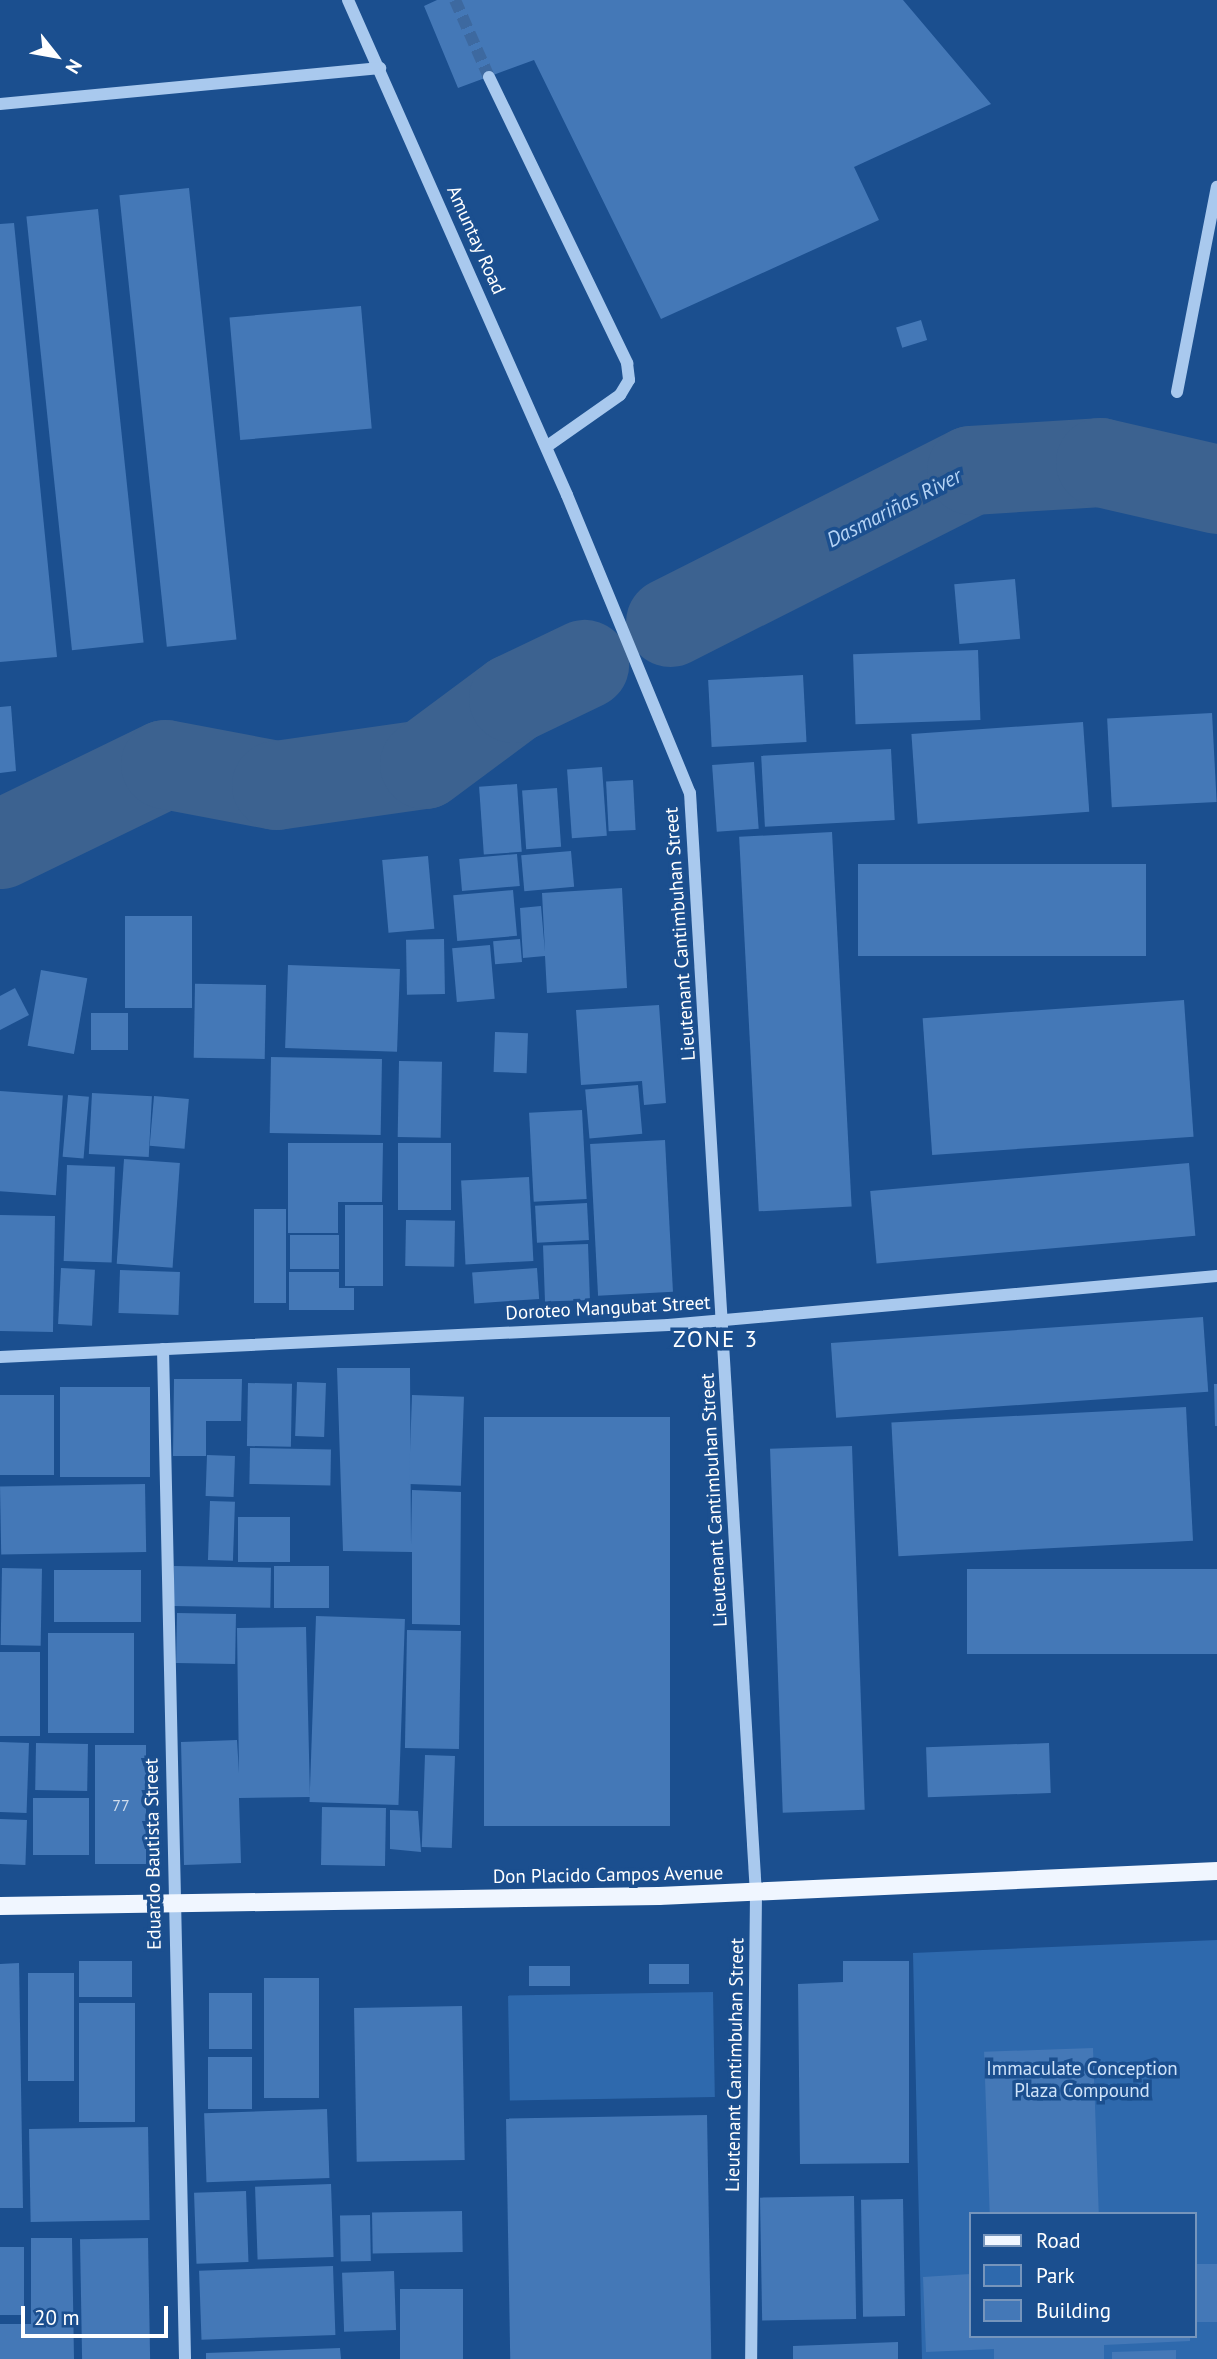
<!DOCTYPE html>
<html>
<head>
<meta charset="utf-8">
<style>
  body { margin:0 }
  #map { position:relative; width:1217px; height:2359px; overflow:hidden; background:#1b4f8f; font-family:"PT Sans",sans-serif }
  div>[style] { position:absolute }
  [style*='--x'] { left:calc(var(--x)*1px); top:calc(var(--y)*1px); width:calc(var(--w)*1px); rotate:calc(var(--a)*1deg) }
  .green>* { inset:0; background:#2e69ad; transform-origin:0 0 }
  .river>* { height:89px; margin:-44.5px; padding:0 44.5px; transform-origin:44.5px; border-radius:44.5px; background:#3c6290 }
  .building>* { inset:0; background:#4478b7; transform-origin:0 0 }
  .minor-tunnel>* { height:12px; margin-top:-6px; transform-origin:0; background:repeating-linear-gradient(90deg,#3d69a0 0 12px,transparent 0 18px) }
  .minor>* { height:12px; margin:-6px; padding:0 6px; transform-origin:6px; border-radius:6px; background:#a9c9ee }
  .major>* { height:18px; margin:-9px; padding:0 9px; transform-origin:9px; border-radius:9px; background:#f0f6ff }
  span { translate:-50% -50%; white-space:nowrap; text-align:center; line-height:1.15; -webkit-text-stroke:7px #1b4f8f; paint-order:stroke }
  .number-label { font-size:16px; color:#d0dded }
  .number-label span { -webkit-text-stroke-width:0 }
  .street-label { font-size:19px; color:#fff }
  .park-label { font-size:19px; color:#cfe3fa }
  .water-label { font-size:21px; color:#b5d3f5; font-style:italic }
  .quarter-label { font-size:23px; color:#fff; letter-spacing:2px }
  .legend { position:absolute; left:969px; top:2212px; width:228px; height:126px; box-sizing:border-box; background:#1b4f8f; border:2px solid #7695bc; margin:0; padding:9px 12px; list-style:none; font-size:21px; color:#fff }
  .legend li { display:flex; align-items:center; gap:14px; height:35px }
  .legend b { width:35px; border:2px solid #7695bc }
  .north { position:absolute; left:21px; top:21px; width:70px; height:70px; -webkit-text-stroke:5px #1b4f8f; paint-order:stroke; rotate:121deg; font-size:19px; font-weight:700; line-height:28px; text-align:center; color:#fff }
  .north::after { content:''; display:block; margin:auto; width:24px; height:32px; background:#fff; clip-path:polygon(50% 0,100% 100%,50% 72%,0 100%) }
  .scale { position:absolute; left:21px; top:2306px; width:147px; height:32px; box-sizing:border-box; border:4px solid #fff; border-top:0; padding-left:9px; font-size:21px; line-height:24px; white-space:nowrap; color:#fff; -webkit-text-stroke:5px #1b4f8f; paint-order:stroke }
</style>
</head>
<body>
<div id="map">
  <div class="green">
    <div style="clip-path:polygon(evenodd,1217px 1940px,1217px 2359px,922px 2359px,913px 1953px,1217px 1940px,970px 2214px,1194px 2214px,1194px 2336px,970px 2336px,970px 2214px)"></div>
    <div style="left:713px;top:1992px;width:105px;height:205px;rotate:89deg"></div>
  </div>
  <div class="river">
    <div style="--x:670;--y:622;--w:337;--a:-26.8"></div>
    <div style="--x:971;--y:470;--w:129;--a:-3.5"></div>
    <div style="--x:1100;--y:462;--w:120;--a:13"></div>
    <div style="--x:0;--y:844;--w:183;--a:-25.9"></div>
    <div style="--x:165;--y:764;--w:113;--a:10.7"></div>
    <div style="--x:276;--y:785;--w:149;--a:-8.1"></div>
    <div style="--x:424;--y:764;--w:111;--a:-36.6"></div>
    <div style="--x:513;--y:698;--w:79;--a:-25.6"></div>
  </div>
  <div class="building">
    <div style="clip-path:polygon(437px 0,903px 0,991px 104px,854px 167px,879px 220px,661px 319px,534px 60px,458px 88px,424px 6px)"></div>
    <div style="left:189px;top:188px;width:454px;height:70px;rotate:84deg"></div>
    <div style="left:98px;top:209px;width:436px;height:72px;rotate:84deg"></div>
    <div style="clip-path:polygon(14px 223px,57px 657px,0 662px,0 224px)"></div>
    <div style="left:361px;top:306px;width:123px;height:132px;rotate:85deg"></div>
    <div style="left:921px;top:320px;width:21px;height:26px;rotate:73deg"></div>
    <div style="left:1015px;top:579px;width:60px;height:61px;rotate:85deg"></div>
    <div style="left:978px;top:650px;width:70px;height:125px;rotate:88deg"></div>
    <div style="left:803px;top:675px;width:67px;height:95px;rotate:87deg"></div>
    <div style="clip-path:polygon(11px 706px,16px 771px,0 773px,0 707px)"></div>
    <div style="left:1212px;top:713px;width:89px;height:105px;rotate:87deg"></div>
    <div style="left:1083px;top:722px;width:90px;height:172px;rotate:86deg"></div>
    <div style="left:891px;top:749px;width:71px;height:130px;rotate:87deg"></div>
    <div style="left:754px;top:762px;width:67px;height:42px;rotate:86deg"></div>
    <div style="left:602px;top:767px;width:69px;height:35px;rotate:86deg"></div>
    <div style="left:633px;top:780px;width:50px;height:27px;rotate:87deg"></div>
    <div style="left:517px;top:784px;width:68px;height:38px;rotate:86deg"></div>
    <div style="left:557px;top:788px;width:59px;height:35px;rotate:86deg"></div>
    <div style="left:832px;top:832px;width:375px;height:93px;rotate:87deg"></div>
    <div style="left:571px;top:851px;width:36px;height:50px;rotate:85deg"></div>
    <div style="left:517px;top:854px;width:32px;height:58px;rotate:85deg"></div>
    <div style="left:428px;top:856px;width:73px;height:46px;rotate:85deg"></div>
    <div style="left:1146px;top:864px;width:92px;height:288px;rotate:90deg"></div>
    <div style="clip-path:polygon(622px 888px,627px 988px,547px 993px,545px 956px,523px 958px,520px 908px,541px 906px,545px 952px,542px 893px)"></div>
    <div style="left:513px;top:890px;width:46px;height:60px;rotate:85deg"></div>
    <div style="left:125px;top:916px;width:67px;height:92px"></div>
    <div style="left:444px;top:939px;width:55px;height:38px;rotate:89deg"></div>
    <div style="left:520px;top:939px;width:23px;height:27px;rotate:85deg"></div>
    <div style="left:490px;top:945px;width:54px;height:38px;rotate:85deg"></div>
    <div style="left:288px;top:965px;width:112px;height:83px;rotate:2deg"></div>
    <div style="left:41px;top:970px;width:47px;height:77px;rotate:10deg"></div>
    <div style="left:266px;top:985px;width:74px;height:71px;rotate:91deg"></div>
    <div style="clip-path:polygon(15px 988px,29px 1015px,0 1030px,0 996px)"></div>
    <div style="left:1184px;top:1000px;width:137px;height:262px;rotate:86deg"></div>
    <div style="clip-path:polygon(659px 1005px,666px 1103px,644px 1105px,642px 1081px,581px 1085px,576px 1010px)"></div>
    <div style="left:91px;top:1013px;width:37px;height:37px"></div>
    <div style="left:495px;top:1032px;width:33px;height:40px;rotate:2deg"></div>
    <div style="left:271px;top:1057px;width:111px;height:76px;rotate:1deg"></div>
    <div style="left:399px;top:1061px;width:43px;height:76px;rotate:1deg"></div>
    <div style="left:638px;top:1085px;width:49px;height:53px;rotate:85deg"></div>
    <div style="left:0;top:1091px;width:63px;height:100px;rotate:4deg"></div>
    <div style="left:92px;top:1093px;width:60px;height:61px;rotate:3deg"></div>
    <div style="left:68px;top:1095px;width:21px;height:62px;rotate:5deg"></div>
    <div style="left:154px;top:1096px;width:35px;height:50px;rotate:5deg"></div>
    <div style="left:582px;top:1110px;width:89px;height:53px;rotate:87deg"></div>
    <div style="left:665px;top:1140px;width:152px;height:75px;rotate:87deg"></div>
    <div style="clip-path:polygon(288px 1143px,383px 1143px,382px 1202px,338px 1202px,338px 1233px,288px 1233px)"></div>
    <div style="left:398px;top:1143px;width:53px;height:67px"></div>
    <div style="left:124px;top:1159px;width:56px;height:105px;rotate:4deg"></div>
    <div style="left:1189px;top:1163px;width:73px;height:320px;rotate:85deg"></div>
    <div style="left:67px;top:1165px;width:48px;height:96px;rotate:2deg"></div>
    <div style="left:529px;top:1177px;width:84px;height:68px;rotate:87deg"></div>
    <div style="left:587px;top:1203px;width:37px;height:52px;rotate:87deg"></div>
    <div style="left:345px;top:1205px;width:38px;height:81px"></div>
    <div style="left:254px;top:1209px;width:32px;height:94px"></div>
    <div style="left:0;top:1215px;width:55px;height:116px;rotate:1deg"></div>
    <div style="left:406px;top:1220px;width:49px;height:46px;rotate:1deg"></div>
    <div style="left:290px;top:1235px;width:49px;height:34px"></div>
    <div style="left:588px;top:1244px;width:56px;height:45px;rotate:88deg"></div>
    <div style="left:61px;top:1268px;width:34px;height:56px;rotate:3deg"></div>
    <div style="left:537px;top:1268px;width:31px;height:65px;rotate:86deg"></div>
    <div style="left:120px;top:1270px;width:60px;height:43px;rotate:2deg"></div>
    <div style="clip-path:polygon(289px 1272px,339px 1272px,339px 1288px,354px 1288px,354px 1310px,289px 1310px)"></div>
    <div style="left:1203px;top:1317px;width:75px;height:373px;rotate:86deg"></div>
    <div style="clip-path:polygon(337px 1368px,410px 1368px,411px 1546px,412px 1490px,461px 1492px,460px 1625px,412px 1624px,412px 1552px,343px 1551px)"></div>
    <div style="clip-path:polygon(174px 1379px,242px 1379px,241px 1421px,206px 1421px,206px 1456px,173px 1456px)"></div>
    <div style="left:297px;top:1382px;width:29px;height:54px;rotate:2deg"></div>
    <div style="left:248px;top:1383px;width:44px;height:63px;rotate:1deg"></div>
    <div style="clip-path:polygon(1214px 1384px,1217px 1384px,1217px 1426px,1215px 1426px)"></div>
    <div style="left:150px;top:1387px;width:90px;height:90px;rotate:90deg"></div>
    <div style="left:0;top:1395px;width:54px;height:80px"></div>
    <div style="left:412px;top:1395px;width:52px;height:89px;rotate:2deg"></div>
    <div style="left:1186px;top:1407px;width:134px;height:295px;rotate:87deg"></div>
    <div style="left:484px;top:1417px;width:186px;height:409px"></div>
    <div style="left:852px;top:1446px;width:364px;height:82px;rotate:88deg"></div>
    <div style="left:250px;top:1448px;width:81px;height:36px;rotate:1deg"></div>
    <div style="left:207px;top:1455px;width:28px;height:41px;rotate:2deg"></div>
    <div style="left:145px;top:1484px;width:68px;height:145px;rotate:89deg"></div>
    <div style="left:210px;top:1501px;width:25px;height:59px;rotate:2deg"></div>
    <div style="left:238px;top:1517px;width:52px;height:45px"></div>
    <div style="left:174px;top:1566px;width:97px;height:40px;rotate:1deg"></div>
    <div style="left:274px;top:1566px;width:55px;height:42px"></div>
    <div style="left:2px;top:1568px;width:40px;height:77px;rotate:1deg"></div>
    <div style="left:1217px;top:1569px;width:85px;height:250px;rotate:90deg"></div>
    <div style="left:141px;top:1570px;width:52px;height:87px;rotate:90deg"></div>
    <div style="left:177px;top:1613px;width:59px;height:50px;rotate:1deg"></div>
    <div style="left:316px;top:1616px;width:89px;height:186px;rotate:2deg"></div>
    <div style="clip-path:polygon(306px 1627px,310px 1797px,239px 1798px,241px 1863px,184px 1865px,181px 1742px,237px 1740px,239px 1773px,237px 1628px)"></div>
    <div style="left:407px;top:1630px;width:54px;height:118px;rotate:1deg"></div>
    <div style="left:134px;top:1633px;width:100px;height:86px;rotate:90deg"></div>
    <div style="left:0;top:1652px;width:40px;height:84px"></div>
    <div style="left:0;top:1742px;width:29px;height:70px;rotate:2deg"></div>
    <div style="left:1049px;top:1743px;width:50px;height:123px;rotate:88deg"></div>
    <div style="left:88px;top:1744px;width:47px;height:52px;rotate:91deg"></div>
    <div style="left:146px;top:1745px;width:119px;height:51px;rotate:90deg"></div>
    <div style="left:425px;top:1755px;width:30px;height:92px;rotate:2deg"></div>
    <div style="left:89px;top:1798px;width:57px;height:56px;rotate:90deg"></div>
    <div style="left:322px;top:1807px;width:64px;height:58px;rotate:1deg"></div>
    <div style="clip-path:polygon(390px 1810px,418px 1811px,421px 1852px,390px 1849px)"></div>
    <div style="left:0;top:1819px;width:27px;height:45px;rotate:2deg"></div>
    <div style="left:132px;top:1961px;width:36px;height:53px;rotate:90deg"></div>
    <div style="clip-path:polygon(843px 1961px,909px 1961px,909px 2163px,800px 2164px,798px 1984px,843px 1982px)"></div>
    <div style="clip-path:polygon(19px 1963px,23px 2208px,0 2208px,0 1964px)"></div>
    <div style="left:689px;top:1964px;width:20px;height:40px;rotate:90deg"></div>
    <div style="left:570px;top:1966px;width:20px;height:41px;rotate:90deg"></div>
    <div style="left:28px;top:1973px;width:46px;height:108px"></div>
    <div style="left:264px;top:1978px;width:55px;height:120px"></div>
    <div style="left:209px;top:1993px;width:43px;height:56px"></div>
    <div style="left:135px;top:2003px;width:119px;height:56px;rotate:90deg"></div>
    <div style="left:462px;top:2006px;width:154px;height:108px;rotate:89deg"></div>
    <div style="left:1093px;top:2048px;width:166px;height:109px;rotate:88deg"></div>
    <div style="left:208px;top:2057px;width:44px;height:52px"></div>
    <div style="left:327px;top:2109px;width:69px;height:123px;rotate:88deg"></div>
    <div style="left:707px;top:2115px;width:244px;height:201px;rotate:89deg"></div>
    <div style="left:148px;top:2127px;width:93px;height:119px;rotate:89deg"></div>
    <div style="left:331px;top:2184px;width:73px;height:76px;rotate:88deg"></div>
    <div style="left:246px;top:2191px;width:71px;height:52px;rotate:88deg"></div>
    <div style="left:854px;top:2196px;width:123px;height:94px;rotate:89deg"></div>
    <div style="left:903px;top:2199px;width:117px;height:42px;rotate:89deg"></div>
    <div style="left:462px;top:2211px;width:41px;height:90px;rotate:89deg"></div>
    <div style="left:370px;top:2215px;width:46px;height:30px;rotate:89deg"></div>
    <div style="clip-path:polygon(31px 2238px,72px 2238px,74px 2359px,0 2359px,0 2324px,31px 2324px)"></div>
    <div style="left:148px;top:2238px;width:121px;height:68px;rotate:89deg"></div>
    <div style="left:0;top:2247px;width:24px;height:68px"></div>
    <div style="left:1217px;top:2264px;width:58px;height:23px;rotate:90deg"></div>
    <div style="left:333px;top:2266px;width:69px;height:134px;rotate:88deg"></div>
    <div style="left:394px;top:2271px;width:59px;height:52px;rotate:88deg"></div>
    <div style="clip-path:polygon(970px 2274px,970px 2336px,1190px 2336px,1190px 2341px,1104px 2345px,1104px 2359px,994px 2359px,994px 2349px,926px 2352px,923px 2277px)"></div>
    <div style="left:400px;top:2289px;width:63px;height:70px"></div>
    <div style="clip-path:polygon(898px 2342px,898px 2359px,793px 2359px,793px 2346px)"></div>
    <div style="clip-path:polygon(340px 2348px,341px 2359px,206px 2359px,206px 2353px)"></div>
    <div style="clip-path:polygon(1176px 2350px,1176px 2359px,1112px 2359px,1112px 2352px)"></div>
  </div>
  <div class="minor-tunnel">
    <div style="--x:455;--y:0;--w:84;--a:66.2"></div>
  </div>
  <div class="minor">
    <div style="--x:348;--y:0;--w:541;--a:66.13"></div>
    <div style="--x:567;--y:495;--w:322;--a:67.6"></div>
    <div style="--x:690;--y:793;--w:1102;--a:86.57"></div>
    <div style="--x:756;--y:1893;--w:466;--a:90.6"></div>
    <div style="--x:489;--y:77;--w:318;--a:64.2"></div>
    <div style="--x:627;--y:363;--w:17;--a:83"></div>
    <div style="--x:629;--y:380;--w:17;--a:121"></div>
    <div style="--x:620;--y:395;--w:90;--a:144.9"></div>
    <div style="--x:0;--y:104;--w:382;--a:-5.4"></div>
    <div style="--x:1177;--y:392;--w:209;--a:-79"></div>
    <div style="--x:163;--y:1349;--w:1010;--a:88.75"></div>
    <div style="--x:0;--y:1357;--w:669;--a:-2.74"></div>
    <div style="--x:668;--y:1325;--w:551;--a:-5.1"></div>
  </div>
  <div class="major">
    <div style="--x:0;--y:1906;--w:659;--a:-0.87"></div>
    <div style="--x:659;--y:1896;--w:559;--a:-2.57"></div>
  </div>
  <div class="number-label">
    <span style="left:121px;top:1805px">77</span>
  </div>
  <div class="street-label">
    <span style="left:476px;top:240px;rotate:66deg">Amuntay Road</span>
    <span style="left:680px;top:934px;rotate:-94deg">Lieutenant Cantimbuhan Street</span>
    <span style="left:608px;top:1308px;rotate:-3deg">Doroteo Mangubat Street</span>
    <span style="left:714px;top:1500px;rotate:-93deg">Lieutenant Cantimbuhan Street</span>
    <span style="left:153px;top:1854px;rotate:-91deg">Eduardo Bautista Street</span>
    <span style="left:608px;top:1875px;rotate:-1deg">Don Placido Campos Avenue</span>
    <span style="left:735px;top:2065px;rotate:-89deg">Lieutenant Cantimbuhan Street</span>
  </div>
  <div class="park-label">
    <span style="left:1082px;top:2080px">Immaculate Conception<br>Plaza Compound</span>
  </div>
  <div class="water-label">
    <span style="left:894px;top:508px;rotate:-27deg">Dasmariñas River</span>
  </div>
  <div class="quarter-label">
    <span style="left:716px;top:1339px">ZONE 3</span>
  </div>
  <ul class="legend">
  <li><b style="height:9px;background:#f0f6ff"></b>Road</li>
  <li><b style="height:19px;background:#2e69ad"></b>Park</li>
  <li><b style="height:19px;background:#4478b7"></b>Building</li>
  </ul>
  <div class="north">N</div>
  <div class="scale">20 m</div>
</div>
</body>
</html>
